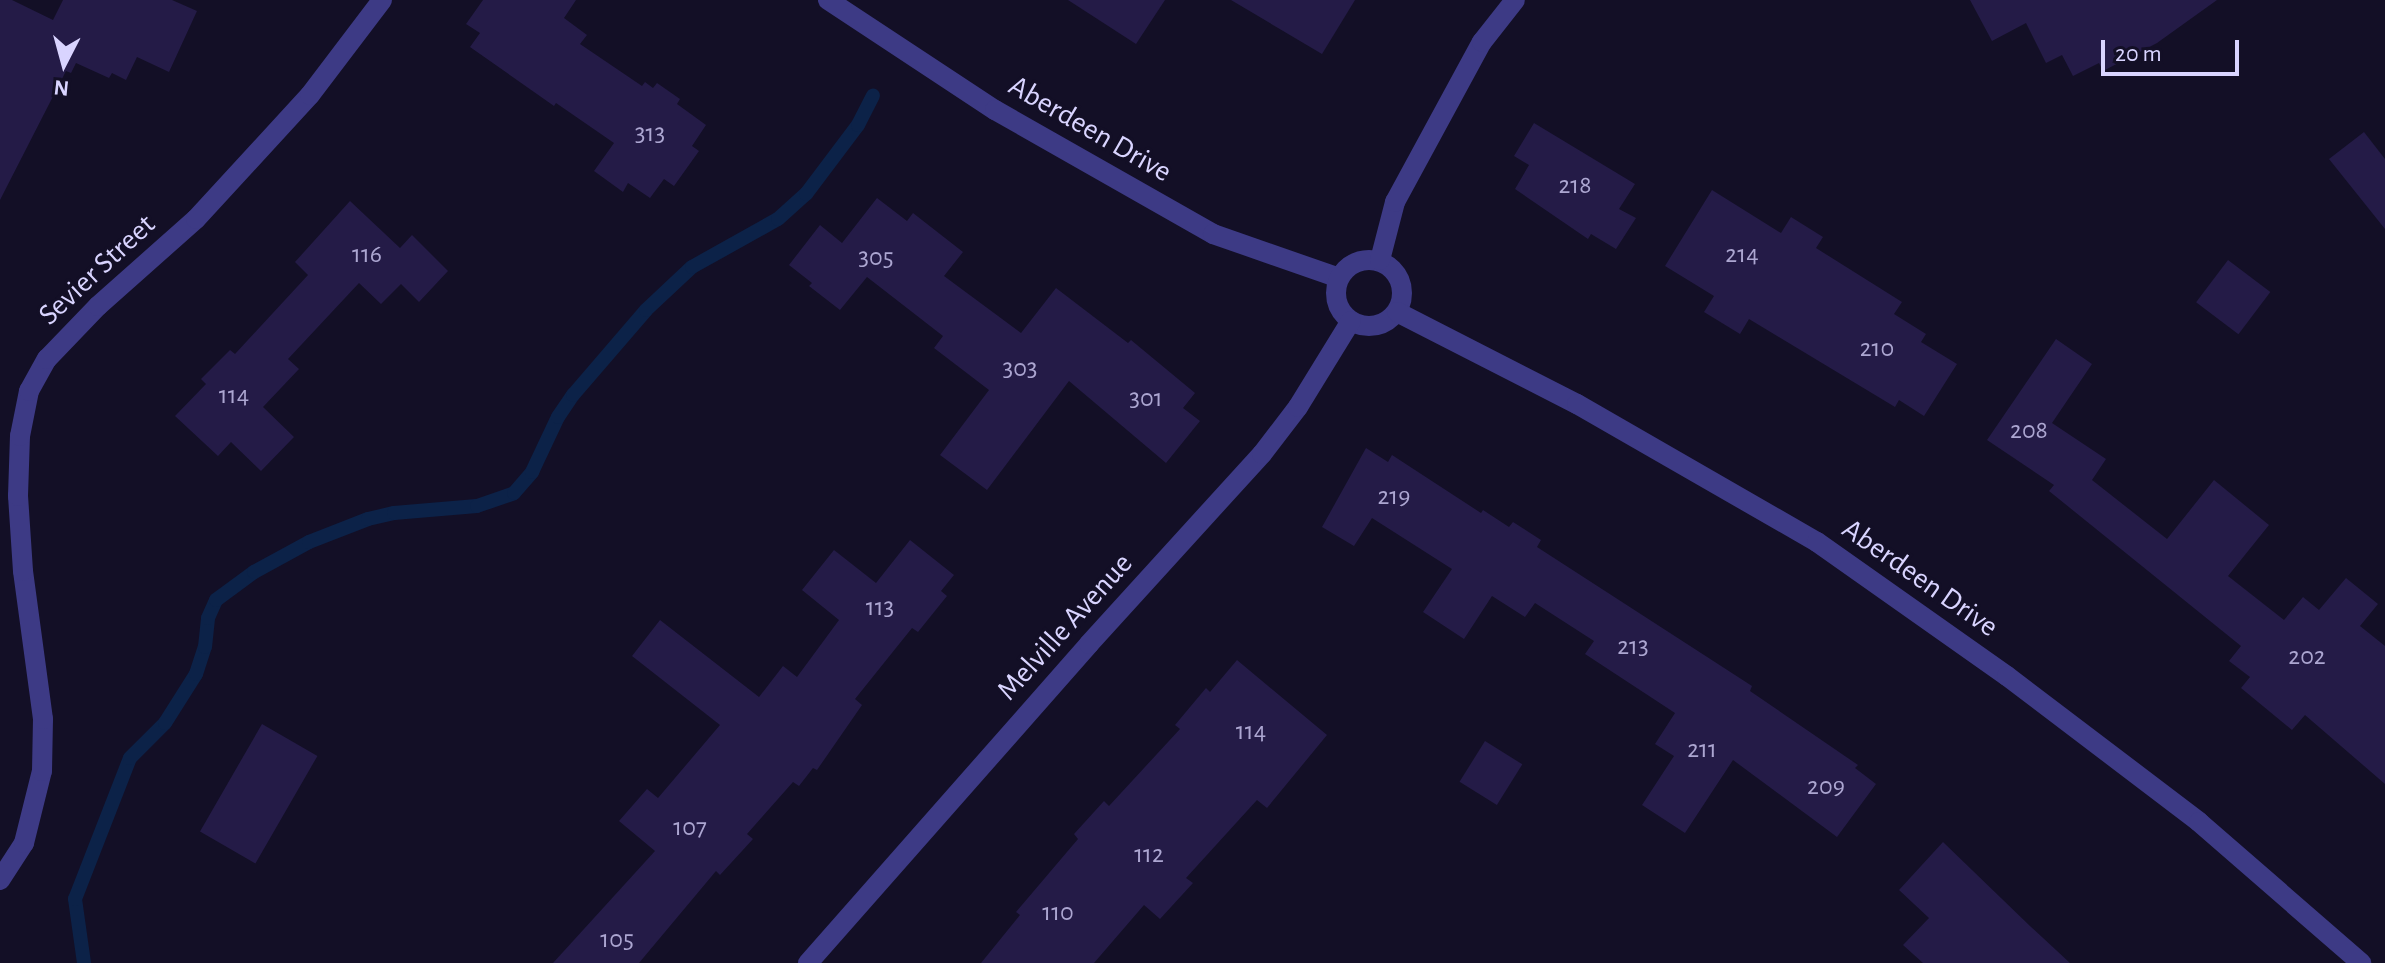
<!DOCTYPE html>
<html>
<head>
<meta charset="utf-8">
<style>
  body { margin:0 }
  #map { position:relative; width:2385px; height:963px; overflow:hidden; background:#130f26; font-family:"Alegreya Sans",sans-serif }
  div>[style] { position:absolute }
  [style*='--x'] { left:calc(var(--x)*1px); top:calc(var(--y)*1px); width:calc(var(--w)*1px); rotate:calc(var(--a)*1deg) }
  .stream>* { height:14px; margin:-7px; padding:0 7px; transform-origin:7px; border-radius:7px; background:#0c2248 }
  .building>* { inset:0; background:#241b47; transform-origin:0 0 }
  .minor>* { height:20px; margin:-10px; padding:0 10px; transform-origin:10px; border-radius:10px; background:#3d3a85 }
  .minor>.ring { margin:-10px; padding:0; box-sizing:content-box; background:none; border:20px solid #3d3a85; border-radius:50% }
  span { translate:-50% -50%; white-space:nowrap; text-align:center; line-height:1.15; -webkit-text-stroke:6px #130f26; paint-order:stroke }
  .number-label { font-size:26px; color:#aca6d1 }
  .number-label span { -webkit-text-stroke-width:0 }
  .street-label { font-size:30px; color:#d9d4ff }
  .north { position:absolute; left:24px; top:24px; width:80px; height:80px; -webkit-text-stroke:6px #130f26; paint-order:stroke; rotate:186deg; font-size:22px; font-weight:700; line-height:32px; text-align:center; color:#d9d4ff }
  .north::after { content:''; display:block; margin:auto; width:28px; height:36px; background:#d9d4ff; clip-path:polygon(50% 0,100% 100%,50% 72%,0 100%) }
  .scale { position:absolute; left:2101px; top:40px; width:138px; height:36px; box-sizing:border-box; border:4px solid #d9d4ff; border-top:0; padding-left:10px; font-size:24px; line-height:28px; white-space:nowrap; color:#d9d4ff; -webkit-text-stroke:6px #130f26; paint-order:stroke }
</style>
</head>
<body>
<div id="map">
  <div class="stream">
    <div style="--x:84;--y:963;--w:65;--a:-98"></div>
    <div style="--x:75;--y:899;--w:151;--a:-68.7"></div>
    <div style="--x:130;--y:758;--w:49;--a:-45"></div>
    <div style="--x:165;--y:723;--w:58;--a:-57.7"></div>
    <div style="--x:196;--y:674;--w:28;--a:-72"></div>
    <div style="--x:205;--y:647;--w:29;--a:-84"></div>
    <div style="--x:208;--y:618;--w:20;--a:-66"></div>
    <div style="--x:216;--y:600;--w:47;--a:-36.4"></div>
    <div style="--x:254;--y:572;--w:63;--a:-28.6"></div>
    <div style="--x:309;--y:542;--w:63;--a:-21.3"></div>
    <div style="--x:368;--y:519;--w:27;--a:-13"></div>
    <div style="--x:394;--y:513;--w:83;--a:-4.8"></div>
    <div style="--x:477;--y:506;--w:39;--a:-19"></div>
    <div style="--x:514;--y:493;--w:28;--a:-49"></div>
    <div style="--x:532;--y:472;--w:61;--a:-64.7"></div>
    <div style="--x:558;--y:417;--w:27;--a:-56"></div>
    <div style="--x:573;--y:395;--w:112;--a:-49.3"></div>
    <div style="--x:646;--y:310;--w:63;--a:-43.1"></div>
    <div style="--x:692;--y:267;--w:98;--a:-29.2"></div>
    <div style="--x:778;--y:219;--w:38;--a:-42"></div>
    <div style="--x:806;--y:194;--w:86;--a:-53"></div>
    <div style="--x:858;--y:125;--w:33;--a:-63"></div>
  </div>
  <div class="building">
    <div style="clip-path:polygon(0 0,12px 0,53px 20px,63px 0,172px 0,197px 11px,169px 72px,137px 57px,126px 80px,112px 73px,109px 78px,76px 63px,71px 73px,66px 71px,0 200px)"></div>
    <div style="clip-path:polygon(483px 0,576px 0,564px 18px,587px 35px,580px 44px,642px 86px,645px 82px,653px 88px,657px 83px,680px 99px,677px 104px,706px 125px,692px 146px,699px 151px,674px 186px,664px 179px,650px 198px,628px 183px,623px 192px,594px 171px,614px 143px,556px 103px,554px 106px,470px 47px,480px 33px,466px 24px)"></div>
    <div style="clip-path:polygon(1068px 0,1165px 0,1136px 44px)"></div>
    <div style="clip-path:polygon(1231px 0,1355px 0,1322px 54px)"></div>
    <div style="clip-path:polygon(1970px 0,2217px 0,2157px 43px,2103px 71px,2099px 63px,2073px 76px,2062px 55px,2046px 63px,2026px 23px,1992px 41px)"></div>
    <div style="clip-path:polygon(1534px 123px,1635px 184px,1619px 209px,1636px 218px,1616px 249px,1591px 234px,1588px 239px,1515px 189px,1529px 165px,1514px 156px)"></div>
    <div style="clip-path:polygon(2364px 132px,2385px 159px,2385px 229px,2329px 159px)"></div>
    <div style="clip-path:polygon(1712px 190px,1781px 233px,1791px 217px,1823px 237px,1816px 248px,1902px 302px,1894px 314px,1926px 334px,1921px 342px,1957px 364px,1924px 416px,1899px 400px,1895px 407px,1749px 319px,1740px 334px,1704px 312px,1714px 296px,1665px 266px)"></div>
    <div style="clip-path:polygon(877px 198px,907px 221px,913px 213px,963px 252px,944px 276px,1021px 333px,1056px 288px,1128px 343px,1131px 340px,1195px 393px,1183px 408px,1200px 421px,1166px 463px,1069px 381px,987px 490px,940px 455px,989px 390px,934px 348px,943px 336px,867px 277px,840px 310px,809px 286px,812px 283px,789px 265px,820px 225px,842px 243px)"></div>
    <div style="clip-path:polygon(350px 201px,400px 248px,412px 235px,448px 271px,419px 302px,401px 284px,381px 304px,359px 283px,288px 359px,299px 369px,263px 407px,294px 437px,261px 471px,231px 442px,218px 456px,175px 416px,206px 384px,201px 379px,230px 350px,235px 354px,308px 275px,295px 262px)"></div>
    <div style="left:2228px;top:260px;width:53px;height:53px;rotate:37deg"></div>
    <div style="clip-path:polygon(2056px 339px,2092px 364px,2052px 423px,2106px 459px,2092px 480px,2167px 539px,2214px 480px,2269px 525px,2228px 576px,2284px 620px,2303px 597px,2319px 610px,2346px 578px,2378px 604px,2360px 626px,2385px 646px,2385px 784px,2305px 715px,2292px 730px,2241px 688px,2250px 677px,2229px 661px,2241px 646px,2049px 491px,2054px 485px,1987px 440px)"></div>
    <div style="clip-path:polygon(1366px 448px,1388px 462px,1392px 455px,1481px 513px,1483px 510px,1509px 527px,1513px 522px,1541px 540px,1537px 547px,1752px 686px,1750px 691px,1858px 765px,1855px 768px,1876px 784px,1837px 837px,1733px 760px,1685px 833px,1642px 805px,1674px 756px,1655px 744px,1675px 713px,1585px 654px,1594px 641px,1535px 603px,1525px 617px,1492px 596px,1464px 639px,1423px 612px,1452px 569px,1372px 518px,1354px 546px,1322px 527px)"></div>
    <div style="clip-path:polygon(910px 540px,954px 575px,941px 591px,947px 596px,918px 632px,912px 628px,855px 699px,862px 705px,817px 770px,813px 768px,799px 786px,793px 782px,747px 834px,753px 839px,720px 875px,716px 871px,639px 963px,553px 963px,655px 851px,619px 821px,647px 789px,658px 798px,720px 725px,632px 656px,660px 620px,759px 697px,783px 666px,797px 677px,839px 620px,802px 590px,834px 550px,876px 583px)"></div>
    <div style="clip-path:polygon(1237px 660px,1327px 735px,1267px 808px,1257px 800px,1186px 878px,1193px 883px,1160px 919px,1144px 905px,1094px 963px,981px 963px,1020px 915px,1016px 912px,1078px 839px,1074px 834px,1104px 801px,1109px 806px,1180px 729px,1175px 725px,1206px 688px,1210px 692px)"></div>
    <div style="left:262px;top:724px;width:64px;height:124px;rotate:30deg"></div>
    <div style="left:1485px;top:741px;width:44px;height:48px;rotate:32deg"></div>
    <div style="clip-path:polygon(1943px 842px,2030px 926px,2070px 963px,1923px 963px,1903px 945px,1929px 918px,1899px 890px)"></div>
  </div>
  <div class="minor">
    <div style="--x:828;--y:0;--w:200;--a:33.4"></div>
    <div style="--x:995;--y:110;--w:251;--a:29.6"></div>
    <div style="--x:1213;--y:234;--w:133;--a:19.2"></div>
    <div class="ring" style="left:1336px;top:260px;width:46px;height:46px"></div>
    <div style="--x:1380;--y:260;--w:60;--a:-75.5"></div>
    <div style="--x:1395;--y:202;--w:182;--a:-61.5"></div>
    <div style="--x:1482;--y:42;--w:53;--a:-51.8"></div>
    <div style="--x:1397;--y:312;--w:202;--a:27.1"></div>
    <div style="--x:1577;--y:404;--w:277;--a:29.9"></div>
    <div style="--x:1817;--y:542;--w:232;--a:35.2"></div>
    <div style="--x:2007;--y:676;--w:241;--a:37.2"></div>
    <div style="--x:2199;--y:822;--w:215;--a:41"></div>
    <div style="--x:0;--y:880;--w:44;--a:-57"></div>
    <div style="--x:24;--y:843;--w:74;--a:-76"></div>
    <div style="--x:42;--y:771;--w:52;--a:-88.9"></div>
    <div style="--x:43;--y:719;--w:149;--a:-97.7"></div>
    <div style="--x:23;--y:571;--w:75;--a:-93.8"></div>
    <div style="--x:18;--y:496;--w:60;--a:-88.1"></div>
    <div style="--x:20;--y:436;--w:46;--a:-78.7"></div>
    <div style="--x:29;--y:391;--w:37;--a:-61"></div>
    <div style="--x:47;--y:359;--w:74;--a:-46.1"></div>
    <div style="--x:98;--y:306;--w:131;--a:-41.6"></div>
    <div style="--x:196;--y:219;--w:168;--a:-47.4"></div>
    <div style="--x:310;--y:95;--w:119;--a:-52.8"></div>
    <div style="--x:808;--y:963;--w:425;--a:-48.6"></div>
    <div style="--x:1089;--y:644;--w:257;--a:-47.7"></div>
    <div style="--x:1262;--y:454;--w:59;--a:-52.5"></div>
    <div style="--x:1298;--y:407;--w:101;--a:-58.4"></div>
  </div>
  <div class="number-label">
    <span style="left:650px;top:134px">313</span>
    <span style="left:1575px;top:186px">218</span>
    <span style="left:367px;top:255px">116</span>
    <span style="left:1742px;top:255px">214</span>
    <span style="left:876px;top:258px">305</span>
    <span style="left:1877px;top:349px">210</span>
    <span style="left:1020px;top:369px">303</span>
    <span style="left:234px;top:396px">114</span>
    <span style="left:1146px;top:399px">301</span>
    <span style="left:2029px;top:431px">208</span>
    <span style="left:1394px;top:497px">219</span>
    <span style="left:880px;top:608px">113</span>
    <span style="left:1633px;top:647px">213</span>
    <span style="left:2307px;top:657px">202</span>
    <span style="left:1251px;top:732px">114</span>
    <span style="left:1702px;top:750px">211</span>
    <span style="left:1826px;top:787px">209</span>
    <span style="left:690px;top:828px">107</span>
    <span style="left:1149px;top:855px">112</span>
    <span style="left:1058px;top:913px">110</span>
    <span style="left:617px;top:940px">105</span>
  </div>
  <div class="street-label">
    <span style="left:1090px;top:129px;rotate:30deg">Aberdeen Drive</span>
    <span style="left:97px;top:270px;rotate:-43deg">Sevier Street</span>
    <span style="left:1920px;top:578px;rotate:35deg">Aberdeen Drive</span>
    <span style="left:1065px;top:627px;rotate:-48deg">Melville Avenue</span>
  </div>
  <div class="north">N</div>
  <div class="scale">20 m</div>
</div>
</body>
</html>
